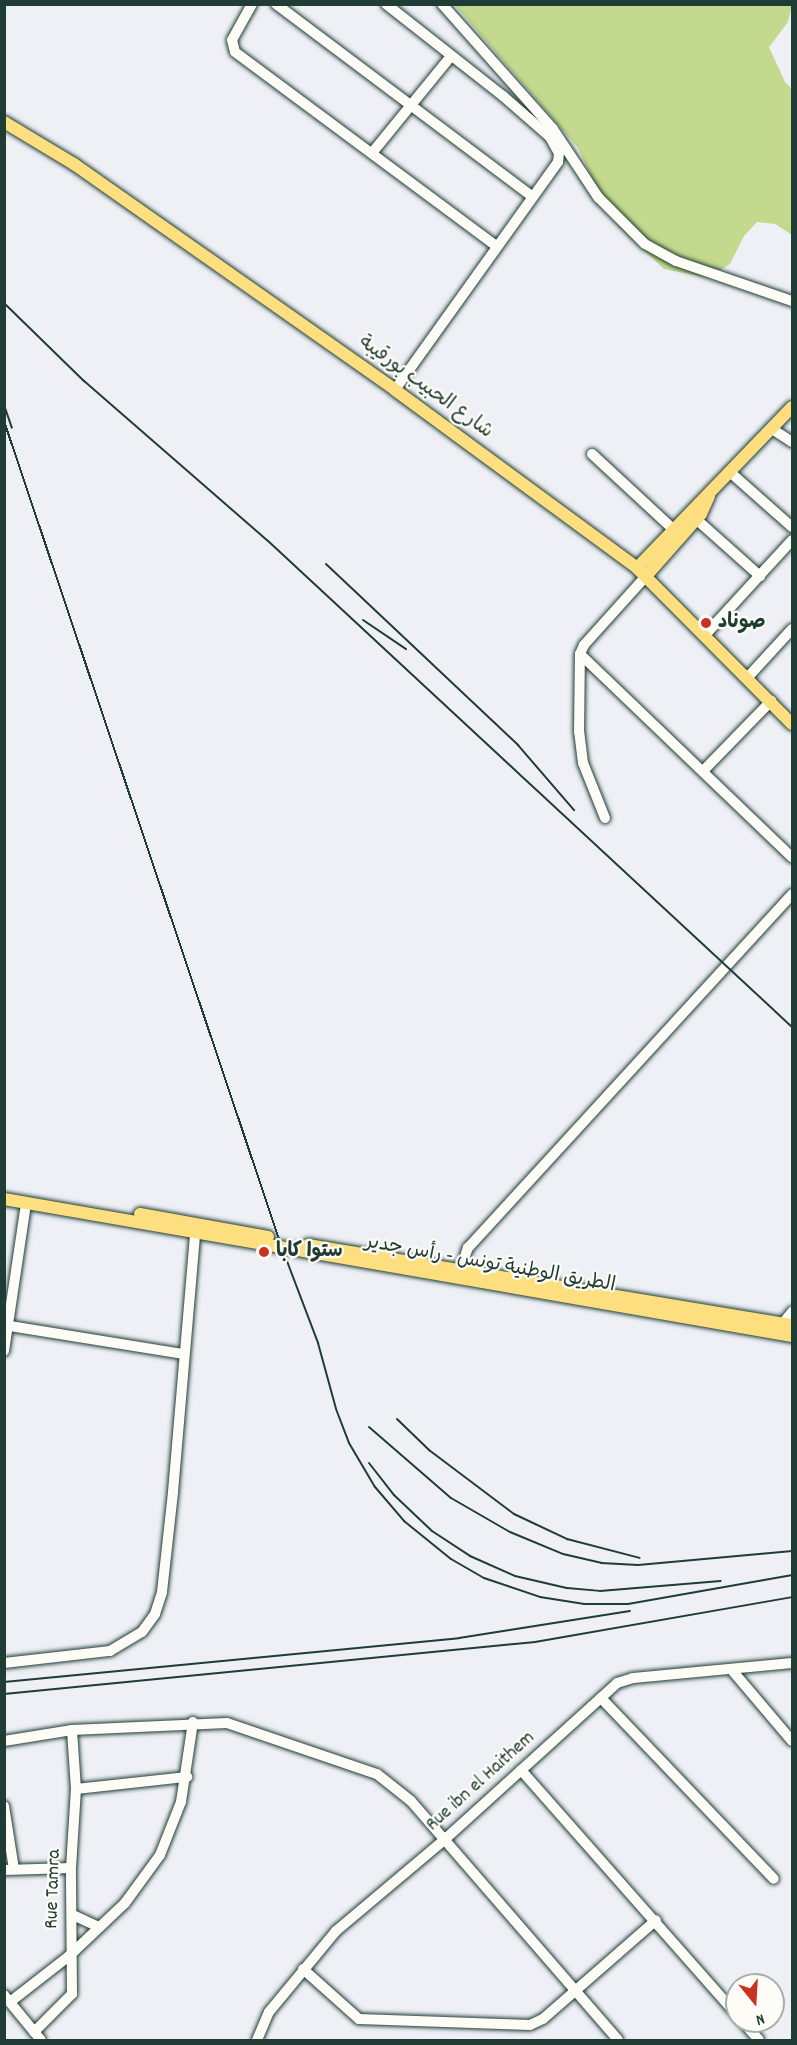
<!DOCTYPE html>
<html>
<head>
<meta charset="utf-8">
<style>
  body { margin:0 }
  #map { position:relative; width:797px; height:2045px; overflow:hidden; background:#eef0f6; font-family:Dekko,"Playpen Sans Arabic",sans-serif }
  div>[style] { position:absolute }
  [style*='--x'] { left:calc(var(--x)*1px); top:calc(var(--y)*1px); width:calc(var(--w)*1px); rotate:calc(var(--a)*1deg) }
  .green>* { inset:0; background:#c3d98e }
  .roads { filter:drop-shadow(0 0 2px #1f3d34) drop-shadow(0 0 2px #1f3d34) }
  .minor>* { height:10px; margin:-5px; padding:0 5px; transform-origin:5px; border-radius:5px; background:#fdfcf7 }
  .major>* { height:12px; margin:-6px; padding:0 6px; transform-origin:6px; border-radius:6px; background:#fedf80 }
  .rail>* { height:2px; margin:-1px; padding:0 1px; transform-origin:1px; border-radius:1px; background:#1f3d34 }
  .dots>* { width:16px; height:16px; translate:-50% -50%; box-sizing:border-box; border:3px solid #fdfcf7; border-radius:50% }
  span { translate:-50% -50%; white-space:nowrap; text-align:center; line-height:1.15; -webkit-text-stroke:4.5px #fdfcf7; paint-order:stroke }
  .street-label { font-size:20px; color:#1f3d34 }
  .poi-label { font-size:20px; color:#1f3d34; font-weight:700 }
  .left { translate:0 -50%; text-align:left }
  .frame { position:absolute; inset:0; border:6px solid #1f3d34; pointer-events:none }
  .north { position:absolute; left:725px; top:1973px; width:60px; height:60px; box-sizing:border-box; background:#fdfcf7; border:2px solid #a4b0a9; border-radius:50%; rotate:162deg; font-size:16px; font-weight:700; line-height:24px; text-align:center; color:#1f3d34 }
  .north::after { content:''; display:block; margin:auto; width:21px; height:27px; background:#c8321e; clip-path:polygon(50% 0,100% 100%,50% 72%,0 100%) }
</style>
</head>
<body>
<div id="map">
  <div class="green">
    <div style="clip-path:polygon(455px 5px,792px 5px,788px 22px,769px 47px,785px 82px,792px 89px,792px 235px,775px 224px,757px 222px,744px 236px,730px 264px,708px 278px,664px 269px,619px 227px,605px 205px,578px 148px)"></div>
  </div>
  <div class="roads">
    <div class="minor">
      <div style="--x:252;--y:4;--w:41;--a:119.1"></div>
      <div style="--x:232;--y:40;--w:12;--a:76"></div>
      <div style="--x:235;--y:52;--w:325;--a:36.6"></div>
      <div style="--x:276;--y:4;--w:320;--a:36.9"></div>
      <div style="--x:386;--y:4;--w:149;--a:38.2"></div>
      <div style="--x:503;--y:96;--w:62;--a:41.1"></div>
      <div style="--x:550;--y:137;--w:18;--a:61"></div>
      <div style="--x:559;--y:153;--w:9;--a:96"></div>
      <div style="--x:558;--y:162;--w:280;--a:125.6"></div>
      <div style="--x:442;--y:4;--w:167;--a:48.4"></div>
      <div style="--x:553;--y:129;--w:82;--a:56.5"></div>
      <div style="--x:598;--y:197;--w:66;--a:45"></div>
      <div style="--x:645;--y:244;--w:35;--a:29"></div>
      <div style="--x:676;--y:261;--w:123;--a:19"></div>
      <div style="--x:372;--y:153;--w:125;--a:-50.8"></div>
      <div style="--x:772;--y:429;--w:24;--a:33"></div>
      <div style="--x:592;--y:454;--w:110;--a:42.8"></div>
      <div style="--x:731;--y:473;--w:81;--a:41.5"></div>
      <div style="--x:696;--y:519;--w:86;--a:41.7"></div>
      <div style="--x:706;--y:634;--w:127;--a:-47.5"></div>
      <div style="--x:580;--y:654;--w:294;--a:43.8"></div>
      <div style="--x:748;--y:677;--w:65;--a:-47.5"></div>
      <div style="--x:703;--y:771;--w:98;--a:-45.8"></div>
      <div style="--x:605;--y:818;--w:59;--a:-111.8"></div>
      <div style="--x:583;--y:763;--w:31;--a:-97"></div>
      <div style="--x:579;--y:732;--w:78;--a:-89.3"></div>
      <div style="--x:580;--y:654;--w:10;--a:-66"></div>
      <div style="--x:584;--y:645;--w:94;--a:-48"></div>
      <div style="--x:458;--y:1278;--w:32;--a:-72"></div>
      <div style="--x:468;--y:1248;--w:480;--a:-47.5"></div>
      <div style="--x:4;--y:1325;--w:182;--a:9.2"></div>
      <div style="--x:779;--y:1328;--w:21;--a:-51"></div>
      <div style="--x:4;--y:1351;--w:150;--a:-81.5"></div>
      <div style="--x:4;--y:1663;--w:107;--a:-6.5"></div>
      <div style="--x:110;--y:1651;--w:37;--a:-31"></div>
      <div style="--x:142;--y:1632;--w:22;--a:-54"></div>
      <div style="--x:155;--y:1614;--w:23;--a:-72"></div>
      <div style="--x:162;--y:1592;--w:101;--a:-83.7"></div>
      <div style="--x:173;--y:1492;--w:267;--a:-85.1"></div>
      <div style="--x:731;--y:1669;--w:94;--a:49.7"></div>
      <div style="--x:601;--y:1698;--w:250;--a:46.3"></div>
      <div style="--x:4;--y:1741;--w:69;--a:-9.2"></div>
      <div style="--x:72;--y:1730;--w:155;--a:-2.6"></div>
      <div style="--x:227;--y:1723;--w:158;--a:18.8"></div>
      <div style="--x:377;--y:1774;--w:43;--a:38.5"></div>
      <div style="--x:411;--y:1801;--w:316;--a:49.1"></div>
      <div style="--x:521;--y:1770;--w:327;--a:48.6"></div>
      <div style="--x:76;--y:1789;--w:112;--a:-6.2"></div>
      <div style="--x:4;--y:1806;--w:64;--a:81"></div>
      <div style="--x:4;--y:1870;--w:67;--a:-1.7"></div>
      <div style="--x:73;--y:1915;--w:29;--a:25"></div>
      <div style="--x:303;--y:1969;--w:75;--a:41.8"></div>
      <div style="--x:359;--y:2019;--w:171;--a:2"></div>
      <div style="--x:530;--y:2025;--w:14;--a:-25"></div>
      <div style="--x:543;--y:2019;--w:150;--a:-41.2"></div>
      <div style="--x:4;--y:1995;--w:58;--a:50.6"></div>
      <div style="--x:10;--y:2002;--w:75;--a:-37.9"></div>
      <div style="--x:69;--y:1956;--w:77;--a:-43.4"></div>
      <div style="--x:125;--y:1903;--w:59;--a:-53.9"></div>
      <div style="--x:160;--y:1855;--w:57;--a:-68.4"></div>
      <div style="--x:181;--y:1802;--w:81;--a:-81.5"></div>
      <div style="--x:742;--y:2021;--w:25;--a:48"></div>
      <div style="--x:34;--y:2032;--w:54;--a:-45"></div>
      <div style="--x:72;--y:1994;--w:126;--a:-90.5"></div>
      <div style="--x:71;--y:1868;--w:79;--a:-86.4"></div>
      <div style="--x:76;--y:1789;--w:59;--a:-93.9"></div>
      <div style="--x:257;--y:2040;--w:30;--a:-67"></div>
      <div style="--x:269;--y:2012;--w:105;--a:-50.4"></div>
      <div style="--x:336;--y:1931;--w:140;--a:-40.1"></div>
      <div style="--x:443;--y:1841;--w:235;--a:-42.2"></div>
      <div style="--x:617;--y:1683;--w:17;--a:-17"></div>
      <div style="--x:633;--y:1678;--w:160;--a:-5.4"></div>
    </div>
    <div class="major">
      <div style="--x:4;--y:122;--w:82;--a:31"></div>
      <div style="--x:74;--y:164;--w:393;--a:35.1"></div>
      <div style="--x:395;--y:390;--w:300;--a:36.3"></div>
      <div style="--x:637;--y:568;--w:220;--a:45.2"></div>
      <div style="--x:637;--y:568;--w:223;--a:-46.1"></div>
      <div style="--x:647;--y:575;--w:81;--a:-48.5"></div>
      <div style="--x:701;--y:514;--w:20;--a:-66"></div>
      <div style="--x:4;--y:1199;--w:800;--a:9.86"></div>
      <div style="--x:140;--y:1214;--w:130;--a:10.2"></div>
      <div style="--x:308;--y:1245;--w:491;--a:9.4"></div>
    </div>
  </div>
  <div class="rail">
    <div style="--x:4;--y:303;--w:112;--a:44.3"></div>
    <div style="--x:84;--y:381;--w:242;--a:41"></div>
    <div style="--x:267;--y:540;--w:716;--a:42.85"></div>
    <div style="--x:4;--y:405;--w:24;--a:71"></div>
    <div style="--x:4;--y:421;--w:872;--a:71.42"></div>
    <div style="--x:282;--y:1248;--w:102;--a:69.2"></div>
    <div style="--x:318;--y:1343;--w:68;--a:74.7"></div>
    <div style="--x:336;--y:1409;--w:36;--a:69"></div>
    <div style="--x:349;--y:1443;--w:51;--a:59.4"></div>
    <div style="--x:375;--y:1487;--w:45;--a:49.5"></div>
    <div style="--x:404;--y:1521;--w:60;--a:39"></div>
    <div style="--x:451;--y:1559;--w:38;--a:30"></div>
    <div style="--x:484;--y:1578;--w:59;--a:18.7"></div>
    <div style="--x:540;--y:1597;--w:45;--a:9"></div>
    <div style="--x:584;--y:1604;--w:44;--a:0"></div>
    <div style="--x:628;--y:1604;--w:167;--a:-10"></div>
    <div style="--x:326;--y:564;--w:264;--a:43.3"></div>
    <div style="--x:518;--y:745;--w:86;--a:49.3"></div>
    <div style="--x:363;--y:620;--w:52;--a:34"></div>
    <div style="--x:397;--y:1419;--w:45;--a:44.1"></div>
    <div style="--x:429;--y:1450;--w:106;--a:37"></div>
    <div style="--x:514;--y:1514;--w:59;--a:25.3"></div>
    <div style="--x:567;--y:1539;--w:75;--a:14.6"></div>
    <div style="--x:369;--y:1427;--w:108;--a:40.9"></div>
    <div style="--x:451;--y:1498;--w:68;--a:30"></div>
    <div style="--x:510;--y:1532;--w:57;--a:22.5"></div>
    <div style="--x:563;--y:1554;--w:39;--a:13"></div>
    <div style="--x:601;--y:1563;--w:37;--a:3"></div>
    <div style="--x:638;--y:1565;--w:155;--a:-5.2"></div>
    <div style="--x:369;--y:1463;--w:41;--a:52"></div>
    <div style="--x:394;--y:1495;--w:52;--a:43.5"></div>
    <div style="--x:432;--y:1531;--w:45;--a:33.3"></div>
    <div style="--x:470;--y:1556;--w:49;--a:24"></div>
    <div style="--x:515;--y:1576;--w:53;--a:13"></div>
    <div style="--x:567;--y:1588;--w:33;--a:5"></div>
    <div style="--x:600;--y:1591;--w:121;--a:-4.7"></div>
    <div style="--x:4;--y:1682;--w:457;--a:-5.5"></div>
    <div style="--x:459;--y:1638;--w:173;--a:-9"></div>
    <div style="--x:4;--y:1694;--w:534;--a:-5.59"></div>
    <div style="--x:535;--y:1642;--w:261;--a:-9.9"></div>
  </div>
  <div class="dots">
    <div style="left:706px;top:623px;background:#c8321e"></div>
    <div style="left:264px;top:1252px;background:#c8321e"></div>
  </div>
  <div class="street-label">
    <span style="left:425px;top:388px;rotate:36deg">شارع الحبيب بورقيبة</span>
    <span style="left:490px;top:1265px;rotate:10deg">الطريق الوطنية تونس - رأس جدير</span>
    <span style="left:481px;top:1782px;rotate:-42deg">Rue ibn el Haithem</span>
    <span style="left:54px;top:1889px;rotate:-88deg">Rue Tamra</span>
  </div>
  <div class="poi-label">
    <span class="left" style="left:718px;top:623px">صوناد</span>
    <span class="left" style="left:276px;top:1252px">ستوا كابا</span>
  </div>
  <div class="frame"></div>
  <div class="north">N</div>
</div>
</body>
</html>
